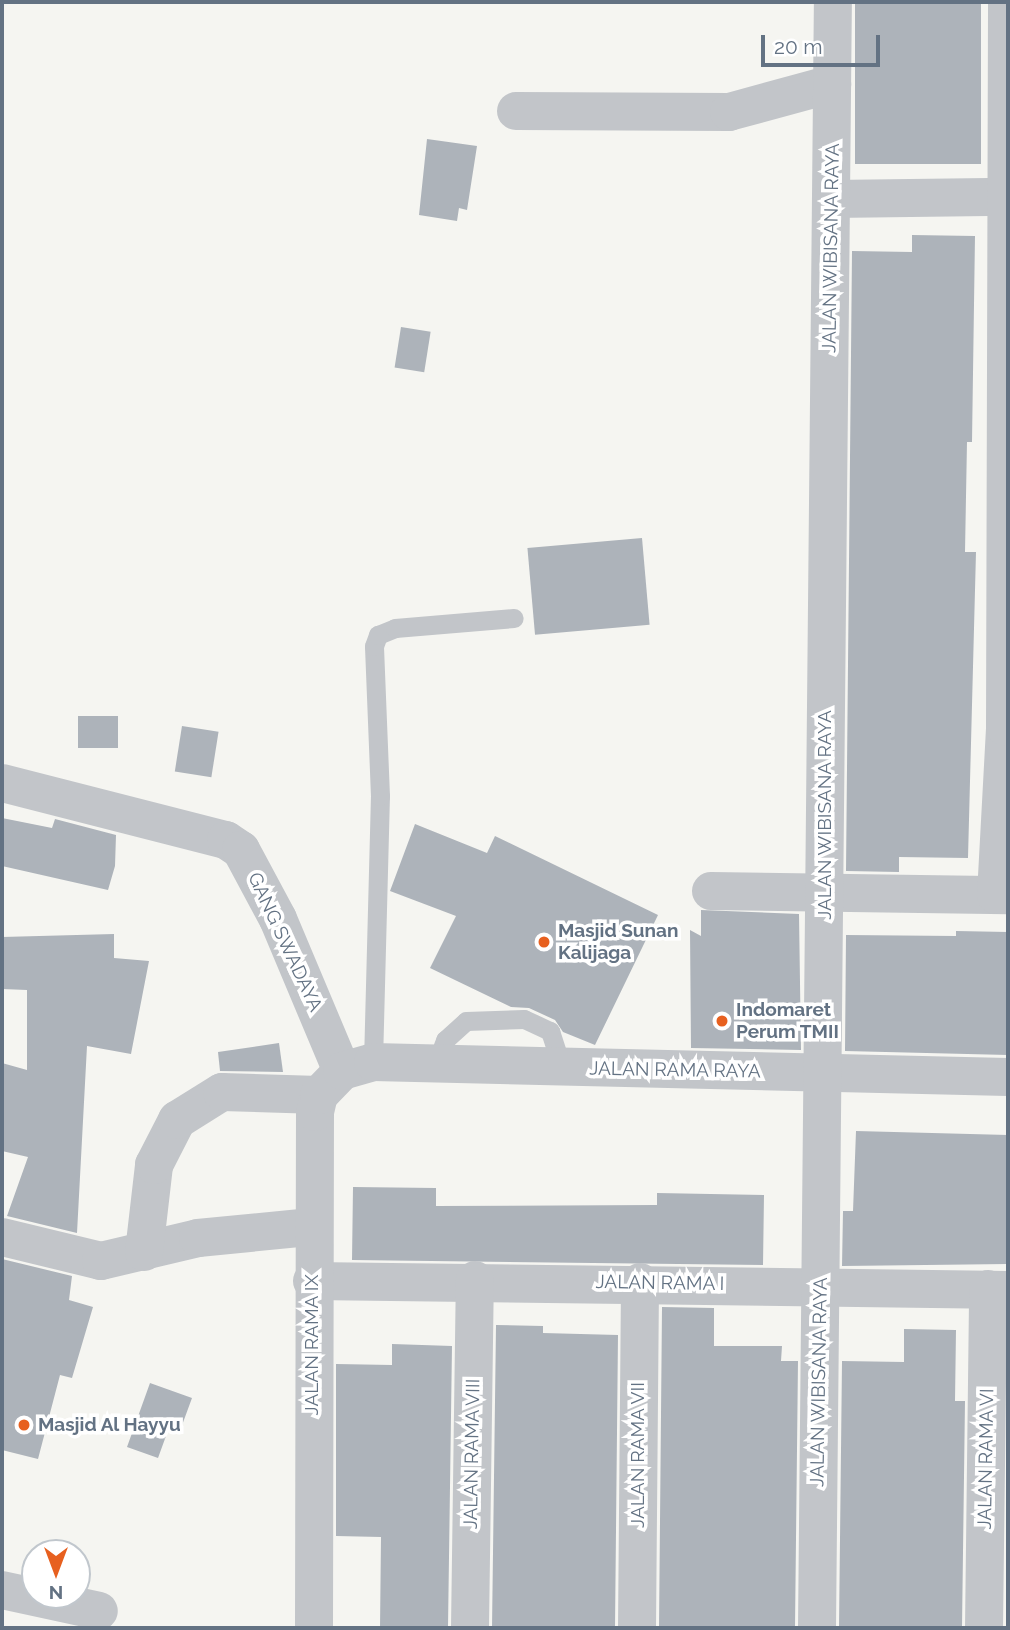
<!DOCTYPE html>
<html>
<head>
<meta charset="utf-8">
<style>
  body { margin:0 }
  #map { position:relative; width:1010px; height:1630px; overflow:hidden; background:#f5f5f1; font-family:Raleway,sans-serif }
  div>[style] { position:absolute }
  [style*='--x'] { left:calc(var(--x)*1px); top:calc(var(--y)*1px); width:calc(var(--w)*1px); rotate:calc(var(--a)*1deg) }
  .building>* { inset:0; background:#adb3ba; transform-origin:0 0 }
  .lane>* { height:19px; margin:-9.5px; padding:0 9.5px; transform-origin:9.5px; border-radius:9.5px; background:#c2c5c9 }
  .street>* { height:38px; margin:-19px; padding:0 19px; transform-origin:19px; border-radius:19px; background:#c2c5c9 }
  .dots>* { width:19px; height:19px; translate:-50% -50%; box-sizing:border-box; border:4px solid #fff; border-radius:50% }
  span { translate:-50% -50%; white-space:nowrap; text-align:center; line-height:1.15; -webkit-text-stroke:7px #fff; paint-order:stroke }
  .street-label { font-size:19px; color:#637283 }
  .poi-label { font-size:19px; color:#637283; font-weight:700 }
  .left { translate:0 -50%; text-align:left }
  .frame { position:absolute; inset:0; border:4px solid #637283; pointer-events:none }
  .north { position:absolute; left:21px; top:1539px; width:70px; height:70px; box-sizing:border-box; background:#fff; border:2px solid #c1c7cd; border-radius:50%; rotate:180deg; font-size:19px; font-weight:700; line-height:28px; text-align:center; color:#637283 }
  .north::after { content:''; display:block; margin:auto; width:24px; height:32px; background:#e7601f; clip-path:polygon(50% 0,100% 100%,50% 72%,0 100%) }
  .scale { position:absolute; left:761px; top:35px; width:119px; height:32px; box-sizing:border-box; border:4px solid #637283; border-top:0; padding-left:9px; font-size:21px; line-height:24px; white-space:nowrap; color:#637283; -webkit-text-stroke:5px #fff; paint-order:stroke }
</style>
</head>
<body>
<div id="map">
  <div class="building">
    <div style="left:855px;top:2px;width:126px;height:162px"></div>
    <div style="clip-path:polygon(427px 139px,477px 146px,467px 210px,459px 208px,457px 221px,419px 215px)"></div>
    <div style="clip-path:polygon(912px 235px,975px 236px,972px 442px,967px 442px,965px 552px,976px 552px,968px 858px,899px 857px,899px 872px,846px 871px,852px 251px,912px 252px)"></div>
    <div style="left:401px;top:327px;width:30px;height:41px;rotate:9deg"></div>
    <div style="left:642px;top:538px;width:87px;height:115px;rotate:85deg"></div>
    <div style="left:78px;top:716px;width:40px;height:32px"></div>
    <div style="left:182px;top:726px;width:37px;height:46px;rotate:9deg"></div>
    <div style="clip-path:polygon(2px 818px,52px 828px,55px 819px,116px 835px,115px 866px,108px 890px,2px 866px)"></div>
    <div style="clip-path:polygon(415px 824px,487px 853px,495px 836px,658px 915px,595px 1045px,563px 1032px,555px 1020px,529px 1008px,511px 1007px,430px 968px,456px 916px,390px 891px)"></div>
    <div style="clip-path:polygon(701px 910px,799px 914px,801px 1050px,691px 1048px,690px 930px,701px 936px)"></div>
    <div style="clip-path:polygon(956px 931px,1008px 932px,1008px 1055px,845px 1051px,846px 935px,956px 936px)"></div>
    <div style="clip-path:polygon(114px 934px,114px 958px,149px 961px,131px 1054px,87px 1046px,77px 1233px,7px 1216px,28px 1157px,2px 1151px,2px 1063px,27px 1070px,27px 990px,2px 989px,2px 937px)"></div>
    <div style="clip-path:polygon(279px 1043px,283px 1072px,220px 1071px,218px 1052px)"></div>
    <div style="clip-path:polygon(856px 1131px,1008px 1135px,1008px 1264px,842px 1266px,843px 1211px,853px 1211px)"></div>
    <div style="clip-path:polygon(353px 1187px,436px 1188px,436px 1206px,657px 1205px,657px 1193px,764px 1195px,763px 1265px,352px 1260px)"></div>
    <div style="clip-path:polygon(2px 1259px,72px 1276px,69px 1300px,93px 1307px,72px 1378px,60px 1375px,38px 1459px,2px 1450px)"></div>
    <div style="clip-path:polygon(662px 1307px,714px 1308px,714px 1346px,782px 1346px,781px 1361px,798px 1361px,795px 1628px,659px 1628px)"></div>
    <div style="clip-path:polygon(496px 1325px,543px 1326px,543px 1333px,618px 1335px,615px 1628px,492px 1628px)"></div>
    <div style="clip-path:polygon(904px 1329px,956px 1330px,955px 1401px,965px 1401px,962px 1628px,839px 1628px,842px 1361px,904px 1362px)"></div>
    <div style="clip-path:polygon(392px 1344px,452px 1346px,448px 1628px,380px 1628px,381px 1537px,336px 1536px,336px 1364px,392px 1365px)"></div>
    <div style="clip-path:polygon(150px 1383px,192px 1398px,181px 1428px,170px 1425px,158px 1458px,127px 1447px)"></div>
    <div style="clip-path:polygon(1008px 1427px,1008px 1628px,1006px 1628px)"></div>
  </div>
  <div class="lane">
    <div style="--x:373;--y:1062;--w:266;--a:-88.5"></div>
    <div style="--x:380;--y:796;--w:150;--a:-92.3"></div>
    <div style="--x:374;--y:646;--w:12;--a:-70"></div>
    <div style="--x:378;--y:635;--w:18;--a:-22"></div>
    <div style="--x:395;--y:628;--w:119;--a:-4.8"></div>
    <div style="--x:436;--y:1064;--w:26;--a:-69"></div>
    <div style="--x:445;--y:1040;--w:28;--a:-42"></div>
    <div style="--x:466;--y:1021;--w:58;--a:-2"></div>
    <div style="--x:524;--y:1019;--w:29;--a:25"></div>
    <div style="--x:550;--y:1031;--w:38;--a:72"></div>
  </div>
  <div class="street">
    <div style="--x:516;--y:111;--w:213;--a:0.3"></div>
    <div style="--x:729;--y:112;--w:107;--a:-15.2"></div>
    <div style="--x:832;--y:199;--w:176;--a:-0.7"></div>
    <div style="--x:2;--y:783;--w:231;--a:14.3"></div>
    <div style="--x:226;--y:840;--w:18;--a:34"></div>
    <div style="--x:241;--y:850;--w:78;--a:61.8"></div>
    <div style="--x:278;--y:919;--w:165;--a:67.2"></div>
    <div style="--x:711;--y:891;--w:297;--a:0.8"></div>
    <div style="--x:996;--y:895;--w:168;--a:-86.9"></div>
    <div style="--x:1005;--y:727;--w:725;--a:-89.84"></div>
    <div style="--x:2;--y:1237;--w:102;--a:13.6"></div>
    <div style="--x:101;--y:1261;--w:100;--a:-13.3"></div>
    <div style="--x:198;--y:1238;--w:114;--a:-5.6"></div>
    <div style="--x:144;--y:1252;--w:88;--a:-83.4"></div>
    <div style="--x:154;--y:1165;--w:51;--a:-62.9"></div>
    <div style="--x:177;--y:1120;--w:53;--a:-31.9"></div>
    <div style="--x:222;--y:1092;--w:97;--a:1.8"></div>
    <div style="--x:312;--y:1281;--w:696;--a:0.74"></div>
    <div style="--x:2;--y:1590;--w:99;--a:12.2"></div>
    <div style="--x:314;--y:1628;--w:516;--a:-89.89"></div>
    <div style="--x:315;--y:1112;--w:17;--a:-77"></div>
    <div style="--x:319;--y:1095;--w:33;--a:-46"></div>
    <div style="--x:342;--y:1071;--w:32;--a:-16"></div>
    <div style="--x:373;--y:1062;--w:635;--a:1.35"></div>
    <div style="--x:470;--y:1628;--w:348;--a:-89.2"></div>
    <div style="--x:637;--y:1628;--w:346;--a:-89.5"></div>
    <div style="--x:817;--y:1628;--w:1626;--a:-89.44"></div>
    <div style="--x:984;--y:1628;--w:339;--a:-89.3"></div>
  </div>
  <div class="dots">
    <div style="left:544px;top:942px;background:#e7601f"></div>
    <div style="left:722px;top:1021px;background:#e7601f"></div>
    <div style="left:24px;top:1425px;background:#e7601f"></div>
  </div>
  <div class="street-label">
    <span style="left:831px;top:248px;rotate:-89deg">JALAN WIBISANA RAYA</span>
    <span style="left:825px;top:815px;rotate:-90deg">JALAN WIBISANA RAYA</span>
    <span style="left:285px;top:942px;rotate:65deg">GANG SWADAYA</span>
    <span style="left:675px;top:1070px;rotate:1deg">JALAN RAMA RAYA</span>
    <span style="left:660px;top:1283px;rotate:1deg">JALAN RAMA I</span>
    <span style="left:312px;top:1345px;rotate:-90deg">JALAN RAMA IX</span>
    <span style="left:819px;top:1382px;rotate:-89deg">JALAN WIBISANA RAYA</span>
    <span style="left:472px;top:1454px;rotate:-89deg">JALAN RAMA VIII</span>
    <span style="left:638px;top:1455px;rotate:-90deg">JALAN RAMA VII</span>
    <span style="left:986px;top:1459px;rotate:-89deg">JALAN RAMA VI</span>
  </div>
  <div class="poi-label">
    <span class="left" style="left:558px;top:942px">Masjid Sunan<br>Kalijaga</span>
    <span class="left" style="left:736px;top:1021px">Indomaret<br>Perum TMII</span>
    <span class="left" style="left:38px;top:1425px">Masjid Al Hayyu</span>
  </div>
  <div class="frame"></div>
  <div class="north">N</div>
  <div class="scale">20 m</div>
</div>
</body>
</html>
